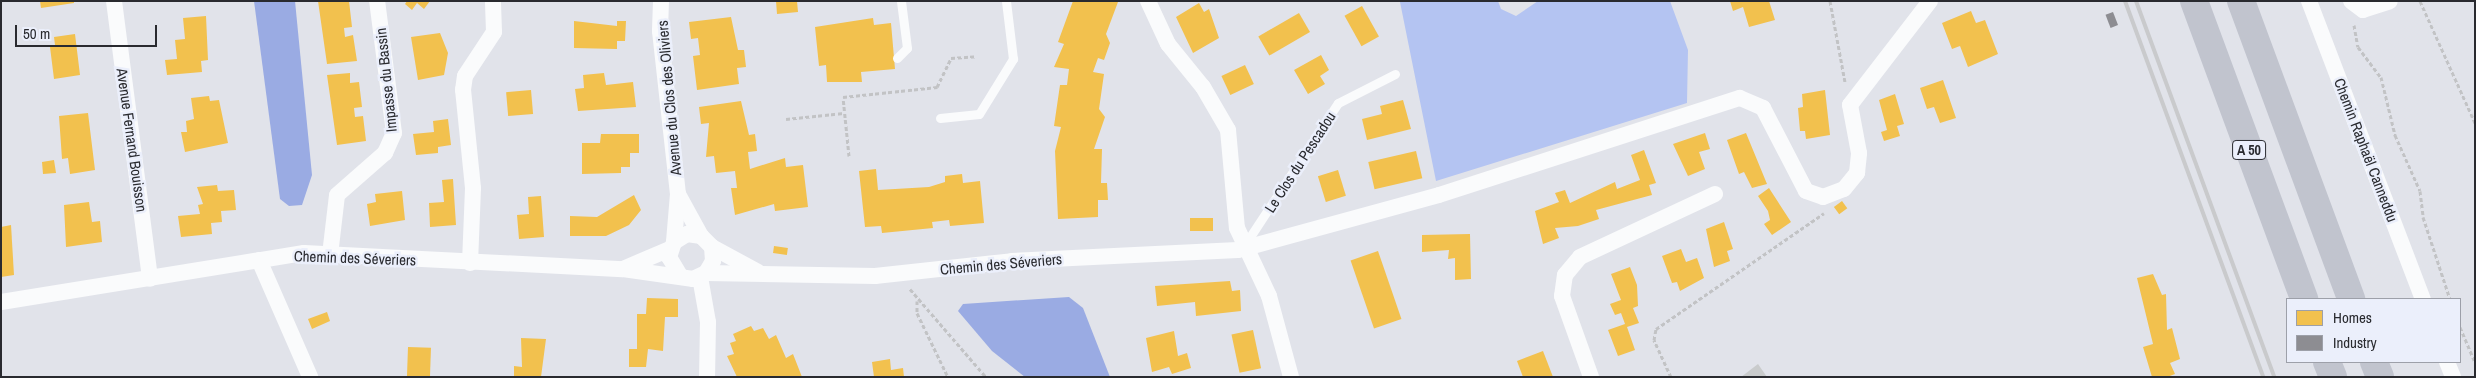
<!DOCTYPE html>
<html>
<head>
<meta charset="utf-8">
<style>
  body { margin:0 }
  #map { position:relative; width:2476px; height:378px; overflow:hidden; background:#e1e3ea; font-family:"Archivo Narrow",sans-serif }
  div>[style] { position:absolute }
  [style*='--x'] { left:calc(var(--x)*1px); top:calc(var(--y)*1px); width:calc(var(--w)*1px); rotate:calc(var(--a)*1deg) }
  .forest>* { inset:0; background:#b4c4f2 }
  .water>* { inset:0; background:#9aabe3 }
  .homes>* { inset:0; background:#f2c14e; transform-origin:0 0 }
  .industry>* { inset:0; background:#8d8d92; transform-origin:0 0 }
  .building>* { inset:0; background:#c9cbcc }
  .path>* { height:3px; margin-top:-1.5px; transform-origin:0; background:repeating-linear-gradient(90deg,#c2c3c5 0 4px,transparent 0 6.5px) }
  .lane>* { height:9px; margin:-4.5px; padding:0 4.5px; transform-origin:4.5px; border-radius:4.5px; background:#fafbfc }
  .street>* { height:16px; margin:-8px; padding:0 8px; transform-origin:8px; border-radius:8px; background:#fafbfc }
  .highway>* { height:28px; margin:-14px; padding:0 14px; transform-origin:14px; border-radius:14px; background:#c1c4ce }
  .rail>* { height:4px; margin:-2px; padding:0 2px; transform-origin:2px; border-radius:2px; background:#c9cacc }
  span { translate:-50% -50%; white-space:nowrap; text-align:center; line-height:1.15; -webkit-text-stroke:5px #ebeffb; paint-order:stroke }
  .shield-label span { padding:1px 4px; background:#ebeffb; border:1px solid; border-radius:4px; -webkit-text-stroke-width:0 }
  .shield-label { font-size:14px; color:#292a2f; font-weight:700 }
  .street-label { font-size:15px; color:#292a2f }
  .frame { position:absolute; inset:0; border:2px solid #292a2f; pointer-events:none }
  .legend { position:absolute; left:2286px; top:298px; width:175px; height:65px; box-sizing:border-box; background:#ebeffb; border:1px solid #9da0a9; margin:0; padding:6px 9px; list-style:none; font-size:15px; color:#292a2f }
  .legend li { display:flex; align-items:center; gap:10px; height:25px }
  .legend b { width:25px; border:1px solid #9da0a9 }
  .scale { position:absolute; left:15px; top:25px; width:142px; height:22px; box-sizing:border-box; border:2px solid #292a2f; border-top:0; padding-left:6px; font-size:15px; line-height:18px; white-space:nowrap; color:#292a2f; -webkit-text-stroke:4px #ebeffb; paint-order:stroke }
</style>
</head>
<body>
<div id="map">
  <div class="forest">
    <div style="clip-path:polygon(1498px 1px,1501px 9px,1516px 16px,1538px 1px,1670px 1px,1688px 50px,1687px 103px,1436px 181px,1400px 2px)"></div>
  </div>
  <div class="water">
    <div style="clip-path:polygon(254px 1px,295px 1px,312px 175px,302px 205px,289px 206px,280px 199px)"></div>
    <div style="clip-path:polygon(1069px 297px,1083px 308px,1110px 377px,1025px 377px,992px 351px,958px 311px,963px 304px)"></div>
  </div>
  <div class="homes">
    <div style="clip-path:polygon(40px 1px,74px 1px,74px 3px,41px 8px)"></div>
    <div style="clip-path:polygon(318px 1px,349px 1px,352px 27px,344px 28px,345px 37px,353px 35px,357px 61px,327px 64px)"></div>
    <div style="clip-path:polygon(407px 1px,430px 1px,424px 9px,417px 3px,412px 10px,405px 4px)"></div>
    <div style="clip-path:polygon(776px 1px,797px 1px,798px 12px,777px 14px)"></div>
    <div style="clip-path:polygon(1073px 1px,1118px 2px,1106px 34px,1110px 43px,1104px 60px,1098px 58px,1093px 72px,1104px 74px,1099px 109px,1105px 117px,1094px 149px,1102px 149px,1101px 183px,1107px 183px,1108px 200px,1098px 200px,1098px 217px,1058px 219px,1055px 151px,1061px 127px,1054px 126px,1060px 85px,1067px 85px,1069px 69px,1054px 67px,1064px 44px,1058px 42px)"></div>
    <div style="clip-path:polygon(1730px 1px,1769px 1px,1775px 20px,1749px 27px,1743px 7px,1733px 11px)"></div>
    <div style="clip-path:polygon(1199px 3px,1204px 12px,1209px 9px,1219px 38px,1193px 53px,1176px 17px)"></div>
    <div style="left:1362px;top:6px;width:35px;height:20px;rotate:61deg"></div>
    <div style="clip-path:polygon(1971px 11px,1976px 23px,1985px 20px,1998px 54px,1968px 67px,1960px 46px,1952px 49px,1942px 23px)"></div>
    <div style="left:1299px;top:13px;width:22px;height:47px;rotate:60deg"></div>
    <div style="clip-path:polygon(206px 16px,208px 60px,201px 61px,202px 72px,167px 75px,165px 60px,177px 59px,175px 40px,185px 39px,183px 18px)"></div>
    <div style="clip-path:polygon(731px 17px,738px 50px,744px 50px,746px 67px,737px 68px,739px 84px,697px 90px,693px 56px,700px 55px,698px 38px,691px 39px,689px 22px)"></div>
    <div style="clip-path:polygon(873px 18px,874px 25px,891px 23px,895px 69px,861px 72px,862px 82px,827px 82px,826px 65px,819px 66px,815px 27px)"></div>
    <div style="clip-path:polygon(574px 21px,617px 26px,617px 21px,626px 21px,625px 41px,617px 41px,617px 49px,574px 48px)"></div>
    <div style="clip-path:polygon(440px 33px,448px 53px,444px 75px,418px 80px,411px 37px)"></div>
    <div style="clip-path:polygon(75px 34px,80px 75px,54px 79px,50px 47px,55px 45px,54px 37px)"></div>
    <div style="clip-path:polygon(1321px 55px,1329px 70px,1320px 76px,1325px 84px,1308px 94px,1294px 70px)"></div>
    <div style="left:1245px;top:65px;width:21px;height:26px;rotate:65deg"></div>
    <div style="clip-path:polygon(350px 73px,350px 83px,359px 82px,362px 107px,354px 108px,355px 117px,363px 116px,366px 141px,337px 145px,327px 75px)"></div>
    <div style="clip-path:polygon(604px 73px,606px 85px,633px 82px,636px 107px,578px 111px,575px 89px,584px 88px,583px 75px)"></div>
    <div style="clip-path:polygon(1943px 80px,1956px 118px,1940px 123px,1934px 107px,1927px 109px,1920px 88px)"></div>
    <div style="left:531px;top:90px;width:24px;height:25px;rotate:85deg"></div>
    <div style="clip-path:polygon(1825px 90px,1830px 135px,1806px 139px,1805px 131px,1800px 131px,1798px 108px,1803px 107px,1802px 94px)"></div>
    <div style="clip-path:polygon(1895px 94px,1904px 124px,1897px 126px,1900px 136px,1884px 141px,1881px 132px,1887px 130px,1879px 100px)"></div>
    <div style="clip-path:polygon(209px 96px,210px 101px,219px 100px,228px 143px,185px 152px,181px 132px,187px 132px,186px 121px,194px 119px,191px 98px)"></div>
    <div style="clip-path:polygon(1403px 100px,1411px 129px,1367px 140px,1362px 119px,1382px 114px,1380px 106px)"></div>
    <div style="clip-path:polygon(741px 101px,749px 135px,755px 134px,757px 151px,748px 152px,750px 169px,785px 158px,786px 167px,803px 165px,808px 207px,775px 211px,774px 204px,735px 215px,731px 188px,737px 188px,735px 171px,716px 173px,714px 156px,706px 157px,709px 123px,701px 124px,699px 107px)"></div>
    <div style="clip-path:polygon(88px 113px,95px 170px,70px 174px,68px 158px,62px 159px,59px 116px)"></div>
    <div style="clip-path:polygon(448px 119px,451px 145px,438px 147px,438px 153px,416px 155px,413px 134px,434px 132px,433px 121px)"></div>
    <div style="clip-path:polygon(1705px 133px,1710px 149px,1699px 152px,1705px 169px,1688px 176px,1673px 144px)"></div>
    <div style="clip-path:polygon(1746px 133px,1767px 184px,1752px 188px,1744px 172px,1739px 174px,1727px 140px)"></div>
    <div style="clip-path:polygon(601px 134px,639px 134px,639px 153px,630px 153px,630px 167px,621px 167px,621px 173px,582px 174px,582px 143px,600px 143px)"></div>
    <div style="clip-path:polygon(1644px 150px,1656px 183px,1649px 185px,1652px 195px,1596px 210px,1599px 219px,1578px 226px,1555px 228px,1559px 238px,1543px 244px,1535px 211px,1559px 202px,1555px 193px,1565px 190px,1570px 203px,1615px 182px,1617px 189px,1640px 180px,1631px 155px)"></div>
    <div style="left:1416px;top:151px;width:28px;height:49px;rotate:77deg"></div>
    <div style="clip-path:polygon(54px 160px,56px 173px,43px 174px,42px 162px)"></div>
    <div style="clip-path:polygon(876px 169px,878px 190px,929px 187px,945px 182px,945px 176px,962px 174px,963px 183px,980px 181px,984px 223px,950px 226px,949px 220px,932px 222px,933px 228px,882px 233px,881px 226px,865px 227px,859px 171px)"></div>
    <div style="left:1338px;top:170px;width:27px;height:21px;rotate:73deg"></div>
    <div style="clip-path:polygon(453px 179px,456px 225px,430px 227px,429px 203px,444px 202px,442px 180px)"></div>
    <div style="clip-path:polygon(217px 185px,218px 191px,234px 190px,236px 210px,221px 211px,222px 222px,211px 223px,212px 234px,181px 237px,178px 216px,200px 214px,198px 205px,203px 204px,197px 187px)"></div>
    <div style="clip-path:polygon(1769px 188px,1791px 222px,1772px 235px,1764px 224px,1770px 220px,1768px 211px,1758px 196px)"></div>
    <div style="clip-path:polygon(402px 191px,405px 220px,370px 226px,367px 204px,376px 202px,375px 194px)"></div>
    <div style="clip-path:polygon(634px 195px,641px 210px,629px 225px,606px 236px,570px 236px,570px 216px,597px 217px)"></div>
    <div style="clip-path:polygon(541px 196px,544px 237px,519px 239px,517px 215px,529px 214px,528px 197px)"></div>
    <div style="left:1842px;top:201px;width:9px;height:10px;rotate:54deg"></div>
    <div style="clip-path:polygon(89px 202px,92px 222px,100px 221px,102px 242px,66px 247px,64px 205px)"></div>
    <div style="left:1213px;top:218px;width:13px;height:23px;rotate:90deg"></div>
    <div style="clip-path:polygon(1724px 222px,1733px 249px,1727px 251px,1730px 261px,1714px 267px,1706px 229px)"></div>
    <div style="clip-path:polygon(11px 225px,14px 275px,1px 277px,1px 227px)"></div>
    <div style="clip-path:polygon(1470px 234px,1471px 279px,1455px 280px,1455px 258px,1448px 259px,1449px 250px,1422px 252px,1422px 235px)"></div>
    <div style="left:774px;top:246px;width:14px;height:7px;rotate:8deg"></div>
    <div style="clip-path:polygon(1681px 249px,1686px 262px,1697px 258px,1704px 278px,1680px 291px,1677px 282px,1672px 283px,1662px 256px)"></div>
    <div style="left:1378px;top:251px;width:72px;height:29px;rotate:71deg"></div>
    <div style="clip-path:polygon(1630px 267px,1637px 285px,1638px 306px,1633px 308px,1639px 323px,1627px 327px,1635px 350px,1618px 356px,1608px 330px,1625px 324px,1621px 313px,1615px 315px,1610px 304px,1621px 300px,1611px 274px)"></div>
    <div style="clip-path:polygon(2153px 274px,2162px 295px,2166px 294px,2167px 330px,2172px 328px,2180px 359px,2170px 363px,2175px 374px,2167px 377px,2152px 377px,2143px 347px,2153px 344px,2137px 278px)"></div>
    <div style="clip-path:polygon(1230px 281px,1232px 291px,1240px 290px,1241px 311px,1196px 316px,1195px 302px,1157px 306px,1155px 286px)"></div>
    <div style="clip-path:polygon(647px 298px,678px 299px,678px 317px,665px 317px,663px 351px,648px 349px,646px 367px,629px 367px,629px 349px,637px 349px,637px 314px,646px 314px)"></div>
    <div style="clip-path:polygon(327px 312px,330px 321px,312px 329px,308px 319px)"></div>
    <div style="clip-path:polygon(751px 326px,754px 331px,763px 328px,769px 339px,776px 335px,786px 358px,793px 354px,802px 377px,737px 377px,727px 356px,734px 354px,730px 343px,736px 341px,733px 334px)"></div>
    <div style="left:1253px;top:330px;width:39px;height:22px;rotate:78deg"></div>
    <div style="clip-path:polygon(1174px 331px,1178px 356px,1187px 353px,1191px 368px,1172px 374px,1169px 367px,1152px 372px,1146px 338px)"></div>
    <div style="clip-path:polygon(521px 338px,546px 339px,541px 377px,514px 377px,514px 366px,522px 367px)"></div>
    <div style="left:408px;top:347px;width:23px;height:30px;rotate:2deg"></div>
    <div style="clip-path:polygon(1543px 351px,1553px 377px,1523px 377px,1517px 361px)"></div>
    <div style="clip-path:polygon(890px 359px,891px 370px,903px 368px,904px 377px,874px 377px,872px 362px)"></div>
  </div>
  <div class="industry">
    <div style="left:2113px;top:12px;width:14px;height:8px;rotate:69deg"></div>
  </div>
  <div class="building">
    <div style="clip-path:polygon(1758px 364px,1767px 377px,1741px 377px)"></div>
  </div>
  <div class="path">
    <div style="--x:1830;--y:1;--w:82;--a:79.5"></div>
    <div style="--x:2420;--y:1;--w:134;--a:65.7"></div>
    <div style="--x:2354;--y:25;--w:22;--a:80"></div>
    <div style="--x:2358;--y:47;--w:38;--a:53"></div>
    <div style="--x:2381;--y:77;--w:60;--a:76.4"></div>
    <div style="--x:2395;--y:135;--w:61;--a:65.9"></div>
    <div style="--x:2420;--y:191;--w:26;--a:83"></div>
    <div style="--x:2423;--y:217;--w:86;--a:71.8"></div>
    <div style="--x:786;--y:119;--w:58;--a:-5.9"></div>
    <div style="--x:849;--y:156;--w:59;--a:-95.8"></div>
    <div style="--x:843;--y:97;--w:95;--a:-6.1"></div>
    <div style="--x:937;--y:87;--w:32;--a:-64"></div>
    <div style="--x:951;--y:58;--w:26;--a:-4"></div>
    <div style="--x:910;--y:289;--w:116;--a:49.2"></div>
    <div style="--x:917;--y:301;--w:12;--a:90"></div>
    <div style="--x:917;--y:313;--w:71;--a:64.2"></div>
    <div style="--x:2460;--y:327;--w:39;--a:67"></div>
    <div style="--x:1671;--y:377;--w:41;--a:-114.7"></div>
    <div style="--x:1654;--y:340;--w:11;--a:-80"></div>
    <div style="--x:1656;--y:329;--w:204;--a:-34.6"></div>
  </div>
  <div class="lane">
    <div style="--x:897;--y:58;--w:14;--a:-45"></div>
    <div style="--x:907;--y:48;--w:47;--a:-97.3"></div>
    <div style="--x:940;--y:118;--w:39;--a:-6"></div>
    <div style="--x:979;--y:114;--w:65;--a:-58.3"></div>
    <div style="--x:1013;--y:59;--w:58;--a:-96.9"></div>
    <div style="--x:1244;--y:246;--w:171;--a:-56.7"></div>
    <div style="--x:1338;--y:103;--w:64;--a:-27"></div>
  </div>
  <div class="street">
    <div style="--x:114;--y:1;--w:280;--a:82.6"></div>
    <div style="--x:661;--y:1;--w:30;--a:92"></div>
    <div style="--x:660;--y:31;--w:164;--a:83.7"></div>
    <div style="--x:678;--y:194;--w:48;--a:94.8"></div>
    <div style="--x:1148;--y:1;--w:47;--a:65.1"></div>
    <div style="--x:1168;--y:44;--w:55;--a:50.9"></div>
    <div style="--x:1203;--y:87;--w:50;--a:59.8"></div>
    <div style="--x:1228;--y:130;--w:98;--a:84.8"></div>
    <div style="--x:1237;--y:228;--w:75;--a:64.8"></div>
    <div style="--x:1269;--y:296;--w:84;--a:74.8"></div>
    <div style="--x:2309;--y:1;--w:319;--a:69.1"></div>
    <div style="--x:2351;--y:1;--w:15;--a:37"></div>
    <div style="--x:2363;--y:10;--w:28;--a:-18"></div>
    <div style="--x:678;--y:194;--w:48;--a:61.3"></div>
    <div style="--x:712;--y:247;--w:52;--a:28.5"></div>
    <div style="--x:330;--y:255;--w:60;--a:-83.3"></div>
    <div style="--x:337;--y:195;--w:64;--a:-41.2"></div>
    <div style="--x:385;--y:153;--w:22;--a:-66"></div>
    <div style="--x:394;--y:133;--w:133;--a:-97.3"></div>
    <div style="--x:259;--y:260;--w:128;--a:66.4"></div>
    <div style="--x:470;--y:263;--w:75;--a:-87.7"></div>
    <div style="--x:473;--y:188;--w:99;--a:-95.8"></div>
    <div style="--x:463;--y:90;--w:14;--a:-82"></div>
    <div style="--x:465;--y:76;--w:53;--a:-56.6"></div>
    <div style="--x:494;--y:32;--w:31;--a:-92"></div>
    <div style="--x:625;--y:268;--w:49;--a:-22.9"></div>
    <div style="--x:706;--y:273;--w:169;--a:1"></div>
    <div style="--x:875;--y:276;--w:138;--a:-6.2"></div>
    <div style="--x:1012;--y:261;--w:226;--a:-2.8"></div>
    <div style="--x:1238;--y:250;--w:208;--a:-15.3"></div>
    <div style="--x:1439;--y:195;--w:316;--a:-17.9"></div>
    <div style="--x:1740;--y:98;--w:25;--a:23"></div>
    <div style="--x:1763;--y:108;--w:93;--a:62.6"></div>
    <div style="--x:1806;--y:191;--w:18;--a:19"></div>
    <div style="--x:1823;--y:197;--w:22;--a:-21"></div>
    <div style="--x:1844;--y:189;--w:21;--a:-51"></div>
    <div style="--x:1857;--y:173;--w:20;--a:-84"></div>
    <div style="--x:1859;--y:153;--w:49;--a:-100.6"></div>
    <div style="--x:1850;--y:105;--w:131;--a:-52.4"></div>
    <div style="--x:700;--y:277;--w:46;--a:79.9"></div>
    <div style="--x:708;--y:322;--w:55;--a:91"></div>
    <div style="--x:1;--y:302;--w:307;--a:-9.2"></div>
    <div style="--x:304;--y:253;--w:319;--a:2.9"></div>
    <div style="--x:623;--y:269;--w:71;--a:8.1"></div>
    <div style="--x:693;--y:279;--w:14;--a:-25"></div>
    <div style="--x:706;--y:273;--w:14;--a:-60"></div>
    <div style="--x:713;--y:261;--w:14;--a:-94"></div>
    <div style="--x:712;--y:247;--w:16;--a:-135"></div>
    <div style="--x:701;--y:236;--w:14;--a:-172"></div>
    <div style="--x:687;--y:234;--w:15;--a:148"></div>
    <div style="--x:674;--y:242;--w:16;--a:108"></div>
    <div style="--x:669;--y:257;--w:21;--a:59"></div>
    <div style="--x:2447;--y:362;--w:16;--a:68"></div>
    <div style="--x:1591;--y:377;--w:86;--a:-109.7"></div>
    <div style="--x:1562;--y:296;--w:21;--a:-82"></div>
    <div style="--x:1565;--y:275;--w:23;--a:-50"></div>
    <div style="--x:1580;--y:257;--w:149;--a:-25"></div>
  </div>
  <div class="highway">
    <div style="--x:2194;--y:1;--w:318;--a:69.7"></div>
    <div style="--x:2241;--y:1;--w:318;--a:69.7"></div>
    <div style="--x:2327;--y:362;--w:16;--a:68"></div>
    <div style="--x:2374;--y:362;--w:16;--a:68"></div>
  </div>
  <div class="rail">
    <div style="--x:2125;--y:1;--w:401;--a:69.8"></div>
    <div style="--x:2136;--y:1;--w:401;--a:69.8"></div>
  </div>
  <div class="shield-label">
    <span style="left:2249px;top:150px">A 50</span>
  </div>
  <div class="street-label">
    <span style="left:386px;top:80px;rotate:-96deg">Impasse du Bassin</span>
    <span style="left:669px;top:98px;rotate:-95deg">Avenue du Clos des Oliviers</span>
    <span style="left:132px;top:140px;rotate:82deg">Avenue Fernand Bouisson</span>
    <span style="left:2366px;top:150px;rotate:69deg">Chemin Raphaël Canneddu</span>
    <span style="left:1300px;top:162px;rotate:-57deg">Le Clos du Pescadou</span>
    <span style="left:355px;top:258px;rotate:2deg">Chemin des Séveriers</span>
    <span style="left:1001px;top:264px;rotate:-5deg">Chemin des Séveriers</span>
  </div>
  <div class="frame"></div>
  <ul class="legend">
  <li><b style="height:14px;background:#f2c14e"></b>Homes</li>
  <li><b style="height:14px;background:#8d8d92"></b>Industry</li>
  </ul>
  <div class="scale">50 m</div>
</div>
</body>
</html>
